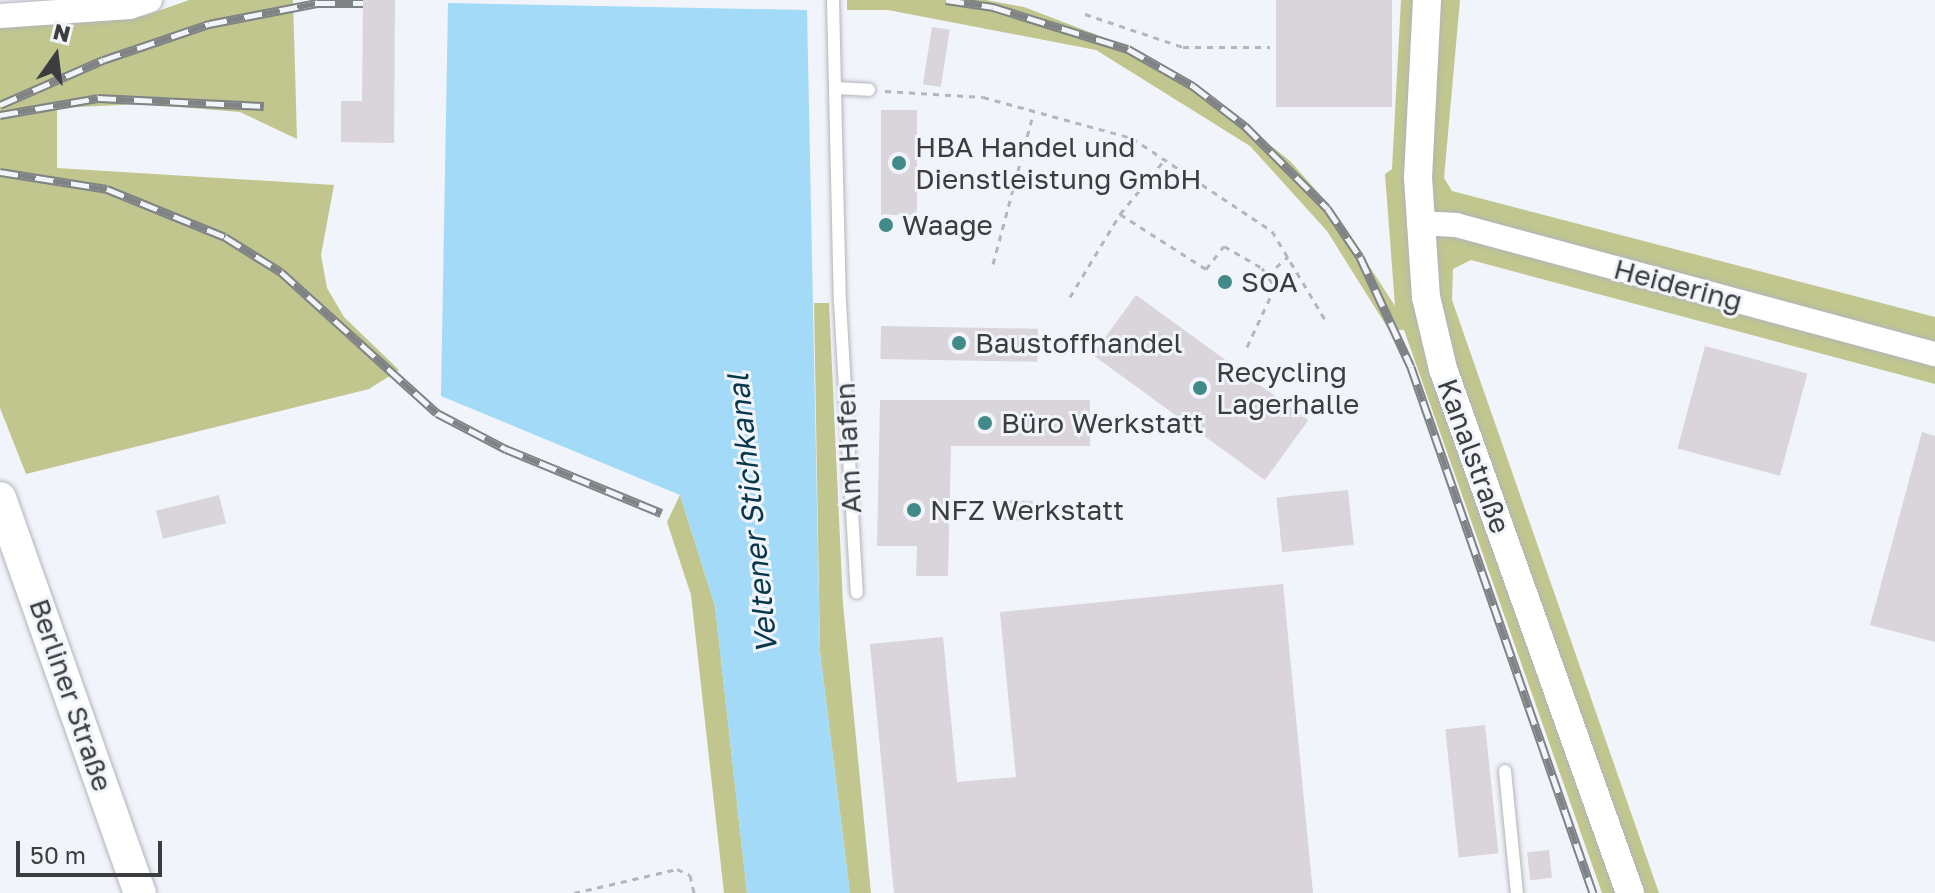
<!DOCTYPE html>
<html>
<head>
<meta charset="utf-8">
<style>
  body { margin:0 }
  #map { position:relative; width:1935px; height:893px; overflow:hidden; background:#f1f4fa; font-family:"Golos Text",sans-serif }
  div>[style] { position:absolute }
  [style*='--x'] { left:calc(var(--x)*1px); top:calc(var(--y)*1px); width:calc(var(--w)*1px); rotate:calc(var(--a)*1deg) }
  .green>* { inset:0; background:#c0c68e }
  .water>* { inset:0; background:#a2daf7 }
  .building>* { inset:0; background:#d9d5da; transform-origin:0 0 }
  .path>* { height:3px; margin-top:-1.5px; transform-origin:0; background:repeating-linear-gradient(90deg,#b3b6bb 0 6px,transparent 0 12px) }
  .roads { filter:drop-shadow(0 0 2px #b1b4ba) drop-shadow(0 0 2px #b1b4ba) }
  .service>* { height:12px; margin:-6px; padding:0 6px; transform-origin:6px; border-radius:6px; background:#fff }
  .minor>* { height:24px; margin:-12px; padding:0 12px; transform-origin:12px; border-radius:12px; background:#fff }
  .tertiary>* { height:28px; margin:-14px; padding:0 14px; transform-origin:14px; border-radius:14px; background:#fff }
  .secondary>* { height:32px; margin:-16px; padding:0 16px; transform-origin:16px; border-radius:16px; background:#fff }
  .rail>* { height:9px; margin-top:-4.5px; transform-origin:0; background:repeating-linear-gradient(90deg,#f1f4fa 0 18px,#808386 0 36px); box-sizing:border-box; border-block:2px solid #808386 }
  .dots>* { width:22px; height:22px; translate:-50% -50%; box-sizing:border-box; border:4px solid #f1f4fa; border-radius:50% }
  span { translate:-50% -50%; white-space:nowrap; text-align:center; line-height:1.15; -webkit-text-stroke:6px #f1f4fa; paint-order:stroke }
  .poi-label { font-size:28px; color:#3b3d3f }
  .left { translate:0 -50%; text-align:left }
  .street-label { font-size:28px; color:#3b3d3f }
  .water-label { font-size:30px; color:#06374a; font-style:italic }
  .north { position:absolute; left:16px; top:16px; width:80px; height:80px; -webkit-text-stroke:6px #f1f4fa; paint-order:stroke; rotate:14deg; font-size:22px; font-weight:700; line-height:32px; text-align:center; color:#3b3d3f }
  .north::after { content:''; display:block; margin:auto; width:28px; height:36px; background:#3b3d3f; clip-path:polygon(50% 0,100% 100%,50% 72%,0 100%) }
  .scale { position:absolute; left:16px; top:841px; width:146px; height:36px; box-sizing:border-box; border:4px solid #3b3d3f; border-top:0; padding-left:10px; font-size:24px; line-height:28px; white-space:nowrap; color:#3b3d3f; -webkit-text-stroke:6px #f1f4fa; paint-order:stroke }
</style>
</head>
<body>
<div id="map">
  <div class="green">
    <div style="clip-path:polygon(189px 0,293px 0,297px 139px,240px 112px,142px 104px,57px 108px,57px 168px,334px 185px,321px 255px,327px 288px,344px 317px,399px 370px,369px 389px,26px 474px,0 408px,0 24px,144px 16px)"></div>
    <div style="clip-path:polygon(847px 0,986px 0,1024px 7px,1126px 46px,1192px 83px,1290px 161px,1331px 207px,1395px 306px,1385px 174px,1392px 169px,1401px 0,1460px 0,1444px 178px,1452px 191px,1935px 317px,1935px 384px,1471px 260px,1453px 269px,1452px 300px,1659px 893px,1602px 893px,1404px 330px,1389px 330px,1327px 231px,1250px 146px,1096px 50px,888px 10px,847px 10px)"></div>
    <div style="clip-path:polygon(814px 303px,829px 303px,843px 604px,871px 893px,850px 893px,820px 652px)"></div>
    <div style="clip-path:polygon(680px 495px,715px 606px,747px 893px,724px 893px,691px 595px,667px 522px)"></div>
  </div>
  <div class="water">
    <div style="clip-path:polygon(448px 3px,807px 10px,820px 652px,850px 893px,747px 893px,715px 606px,680px 495px,441px 396px)"></div>
  </div>
  <div class="building">
    <div style="clip-path:polygon(363px 0,395px 0,394px 143px,341px 142px,341px 101px,362px 101px)"></div>
    <div style="left:1276px;top:0;width:116px;height:107px"></div>
    <div style="left:932px;top:27px;width:18px;height:58px;rotate:9deg"></div>
    <div style="left:881px;top:110px;width:36px;height:105px"></div>
    <div style="left:1136px;top:295px;width:213px;height:74px;rotate:36deg"></div>
    <div style="left:881px;top:326px;width:157px;height:33px;rotate:1deg"></div>
    <div style="left:1705px;top:346px;width:106px;height:106px;rotate:15deg"></div>
    <div style="clip-path:polygon(880px 400px,1090px 400px,1090px 446px,951px 446px,948px 576px,916px 576px,917px 546px,877px 546px)"></div>
    <div style="clip-path:polygon(1922px 432px,1935px 436px,1935px 642px,1870px 625px)"></div>
    <div style="left:1348px;top:490px;width:55px;height:72px;rotate:84deg"></div>
    <div style="left:219px;top:495px;width:29px;height:65px;rotate:76deg"></div>
    <div style="left:1003px;top:500px;width:30px;height:20px;rotate:2deg"></div>
    <div style="clip-path:polygon(1283px 584px,1313px 893px,894px 893px,870px 644px,943px 637px,957px 782px,1016px 777px,1000px 612px)"></div>
    <div style="left:1485px;top:725px;width:129px;height:40px;rotate:84deg"></div>
    <div style="left:1549px;top:850px;width:28px;height:22px;rotate:84deg"></div>
  </div>
  <div class="path">
    <div style="--x:1085;--y:14;--w:103;--a:18.6"></div>
    <div style="--x:1183;--y:47;--w:87;--a:0"></div>
    <div style="--x:885;--y:91;--w:98;--a:3.5"></div>
    <div style="--x:983;--y:97;--w:155;--a:15.4"></div>
    <div style="--x:1132;--y:138;--w:168;--a:33.6"></div>
    <div style="--x:1272;--y:231;--w:107;--a:59.1"></div>
    <div style="--x:1120;--y:214;--w:102;--a:32.6"></div>
    <div style="--x:1206;--y:269;--w:29;--a:-52"></div>
    <div style="--x:1224;--y:246;--w:44;--a:30.1"></div>
    <div style="--x:1262;--y:268;--w:23;--a:56"></div>
    <div style="--x:1275;--y:287;--w:68;--a:115.1"></div>
    <div style="--x:993;--y:264;--w:154;--a:-75"></div>
    <div style="--x:1267;--y:275;--w:28;--a:-41"></div>
    <div style="--x:1070;--y:297;--w:97;--a:-58.9"></div>
    <div style="--x:1120;--y:214;--w:72;--a:-50.6"></div>
    <div style="--x:574;--y:893;--w:106;--a:-13.1"></div>
    <div style="--x:677;--y:869;--w:14;--a:25"></div>
    <div style="--x:690;--y:875;--w:18;--a:77"></div>
  </div>
  <div class="roads">
    <div class="service">
      <div style="--x:833;--y:0;--w:302;--a:88.7"></div>
      <div style="--x:840;--y:302;--w:291;--a:86.7"></div>
      <div style="--x:835;--y:88;--w:34;--a:3"></div>
      <div style="--x:1505;--y:771;--w:123;--a:84.4"></div>
    </div>
    <div class="minor">
      <div style="--x:0;--y:16;--w:130;--a:-4"></div>
      <div style="--x:130;--y:7;--w:21;--a:-19"></div>
      <div style="--x:1419;--y:223;--w:37;--a:3"></div>
      <div style="--x:1456;--y:225;--w:496;--a:15.1"></div>
    </div>
    <div class="tertiary">
      <div style="--x:1427;--y:0;--w:177;--a:92.9"></div>
      <div style="--x:1418;--y:177;--w:120;--a:86.2"></div>
      <div style="--x:1426;--y:297;--w:74;--a:76.7"></div>
      <div style="--x:1443;--y:369;--w:556;--a:70.36"></div>
    </div>
    <div class="secondary">
      <div style="--x:0;--y:498;--w:419;--a:70.5"></div>
    </div>
  </div>
  <div class="rail">
    <div style="--x:946;--y:0;--w:48;--a:8.5"></div>
    <div style="--x:993;--y:7;--w:141;--a:17.3"></div>
    <div style="--x:1128;--y:49;--w:75;--a:29.6"></div>
    <div style="--x:1193;--y:86;--w:66;--a:37.6"></div>
    <div style="--x:1245;--y:126;--w:116;--a:45"></div>
    <div style="--x:1327;--y:208;--w:59;--a:56"></div>
    <div style="--x:1360;--y:257;--w:121;--a:65.1"></div>
    <div style="--x:1411;--y:367;--w:557;--a:70.91"></div>
    <div style="--x:0;--y:105;--w:112;--a:-23.6"></div>
    <div style="--x:103;--y:60;--w:112;--a:-18.8"></div>
    <div style="--x:209;--y:24;--w:110;--a:-11"></div>
    <div style="--x:317;--y:3;--w:46;--a:0"></div>
    <div style="--x:0;--y:115;--w:99;--a:-9.8"></div>
    <div style="--x:98;--y:98;--w:166;--a:2.8"></div>
    <div style="--x:0;--y:172;--w:108;--a:9"></div>
    <div style="--x:107;--y:189;--w:127;--a:22.1"></div>
    <div style="--x:225;--y:237;--w:66;--a:32"></div>
    <div style="--x:281;--y:272;--w:210;--a:42.1"></div>
    <div style="--x:437;--y:413;--w:78;--a:27.6"></div>
    <div style="--x:506;--y:449;--w:168;--a:22.4"></div>
  </div>
  <div class="dots">
    <div style="left:899px;top:163px;background:#428a88"></div>
    <div style="left:886px;top:225px;background:#428a88"></div>
    <div style="left:1225px;top:282px;background:#428a88"></div>
    <div style="left:959px;top:343px;background:#428a88"></div>
    <div style="left:1200px;top:388px;background:#428a88"></div>
    <div style="left:985px;top:423px;background:#428a88"></div>
    <div style="left:914px;top:510px;background:#428a88"></div>
  </div>
  <div class="poi-label">
    <span class="left" style="left:915px;top:163px">HBA Handel und<br>Dienstleistung GmbH</span>
    <span class="left" style="left:902px;top:225px">Waage</span>
    <span class="left" style="left:1241px;top:282px">SOA</span>
    <span class="left" style="left:975px;top:343px">Baustoffhandel</span>
    <span class="left" style="left:1216px;top:388px">Recycling<br>Lagerhalle</span>
    <span class="left" style="left:1001px;top:423px">Büro Werkstatt</span>
    <span class="left" style="left:930px;top:510px">NFZ Werkstatt</span>
  </div>
  <div class="street-label">
    <span style="left:1678px;top:285px;rotate:15deg">Heidering</span>
    <span style="left:848px;top:448px;rotate:-93deg">Am Hafen</span>
    <span style="left:1474px;top:456px;rotate:70deg">Kanalstraße</span>
    <span style="left:71px;top:695px;rotate:71deg">Berliner Straße</span>
  </div>
  <div class="water-label">
    <span style="left:752px;top:514px;rotate:-96deg">Veltener Stichkanal</span>
  </div>
  <div class="north">N</div>
  <div class="scale">50 m</div>
</div>
</body>
</html>
